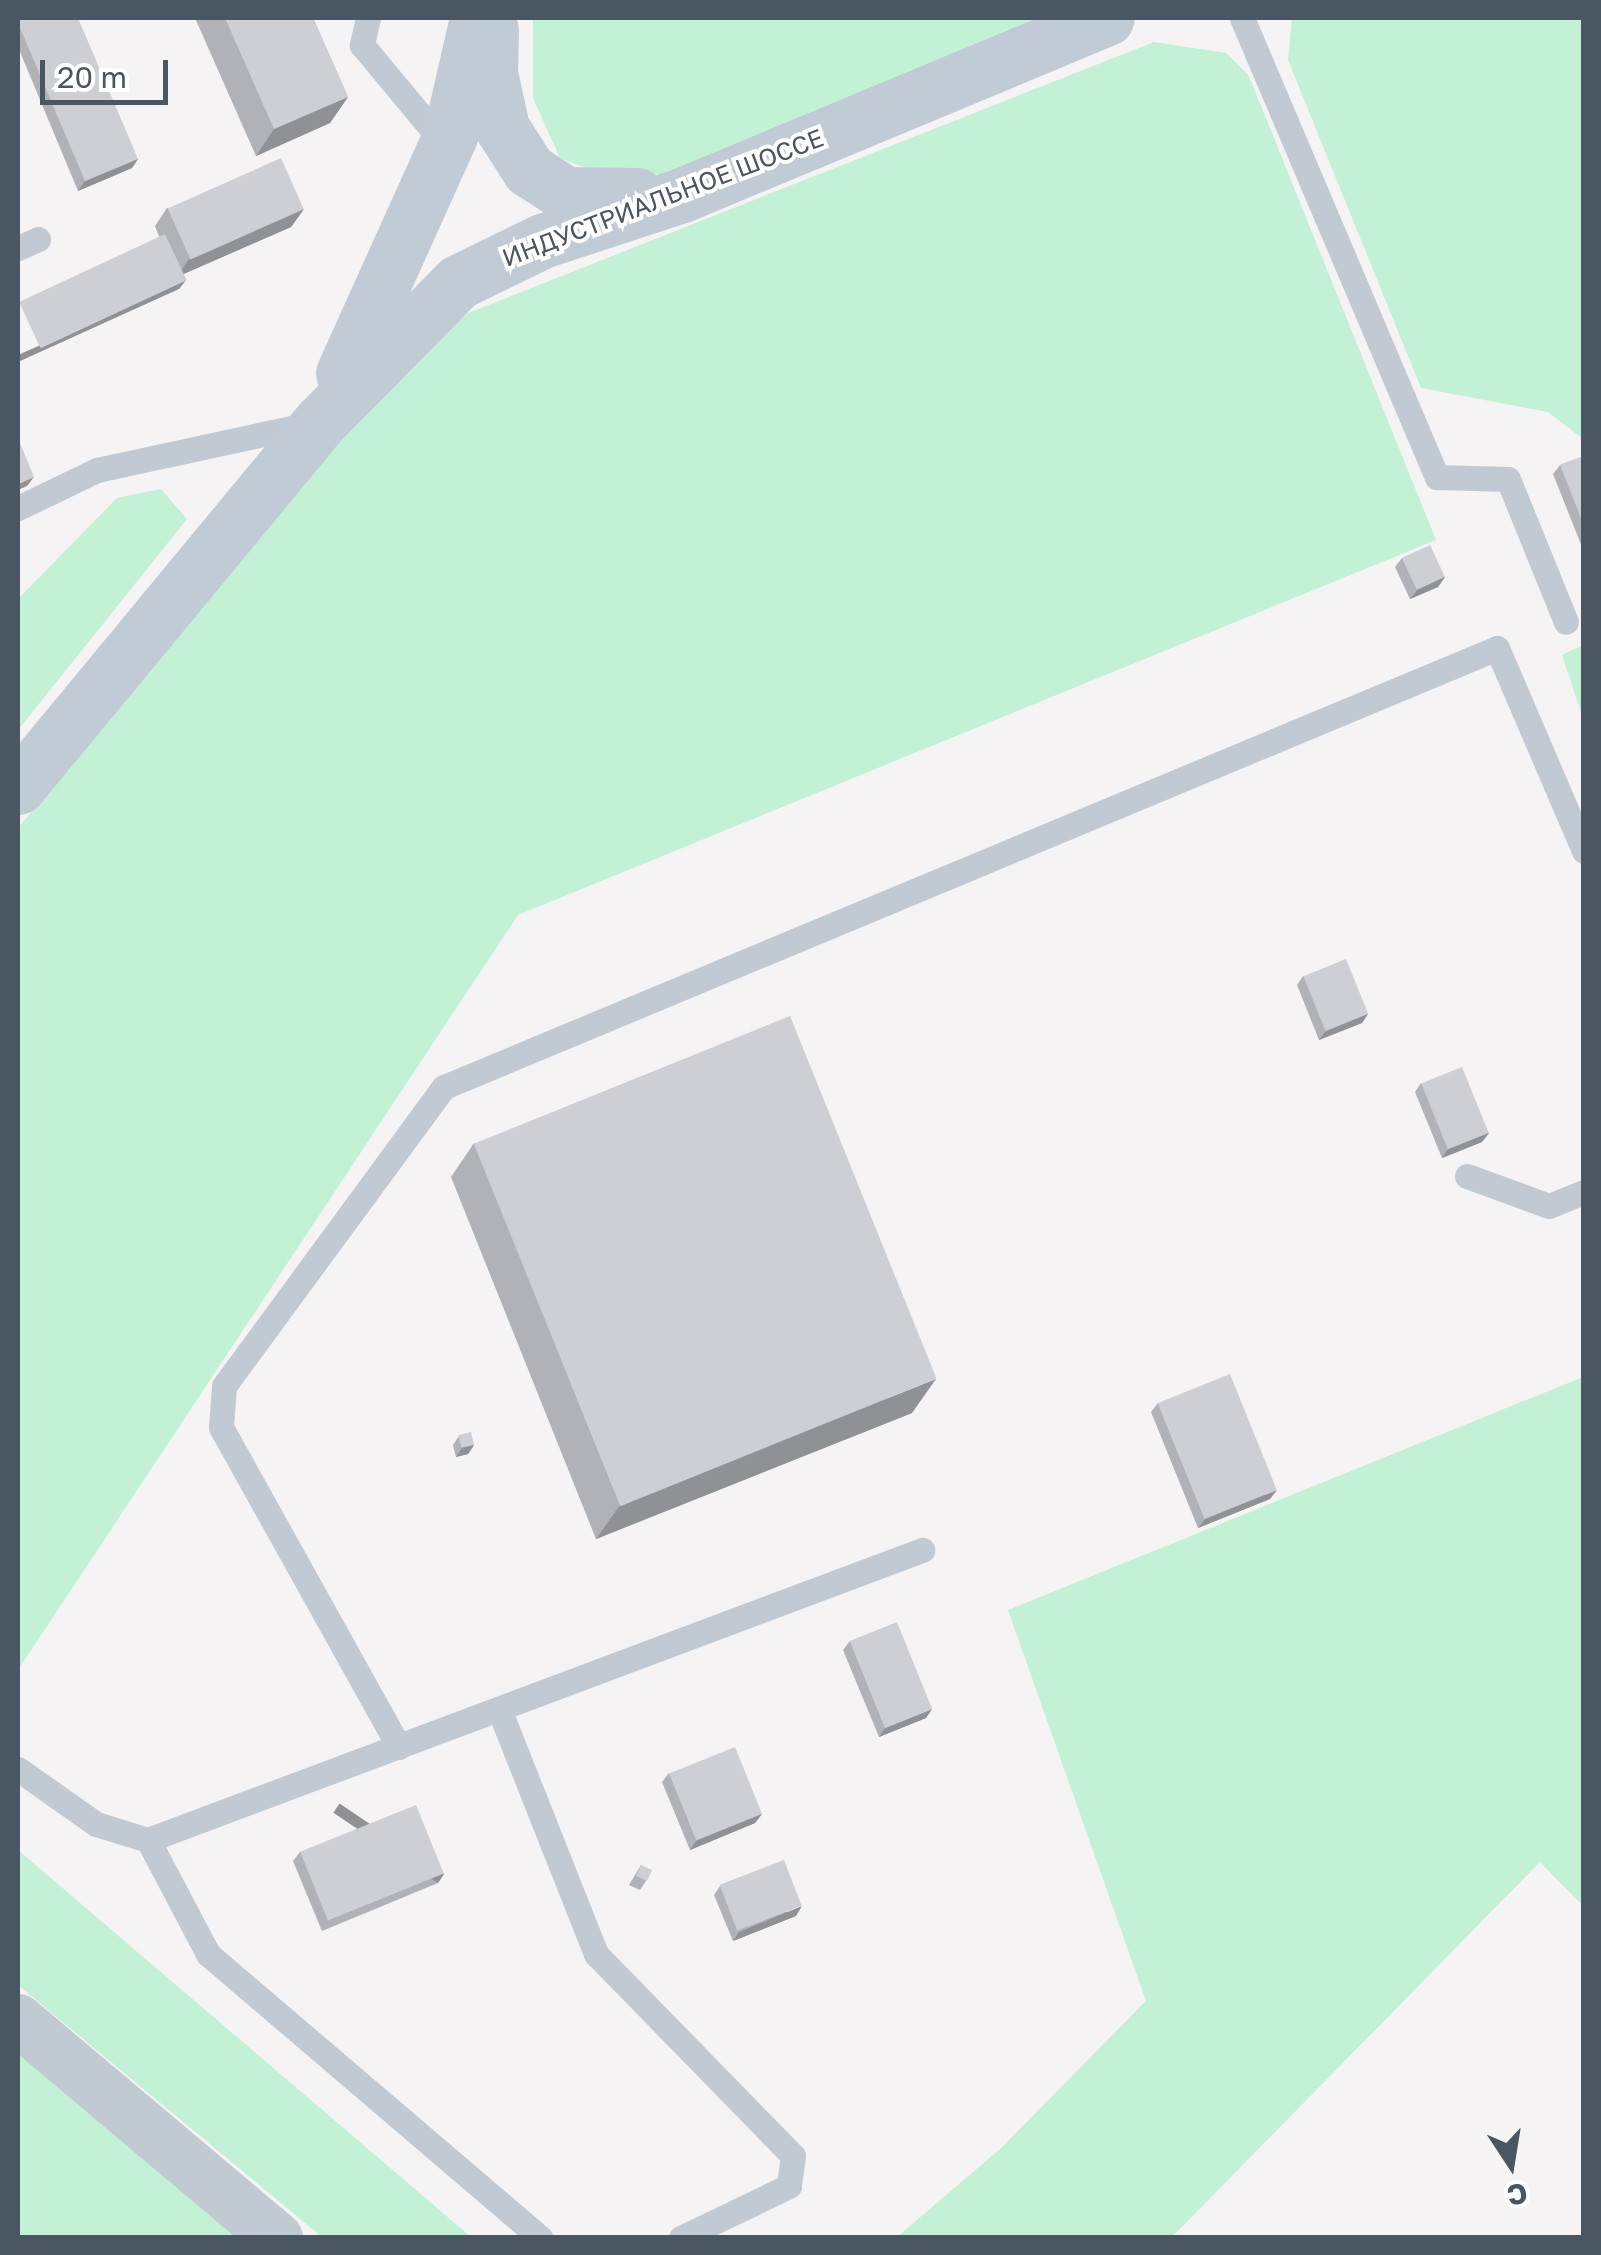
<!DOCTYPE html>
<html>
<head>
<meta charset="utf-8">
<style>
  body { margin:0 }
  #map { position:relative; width:1601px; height:2255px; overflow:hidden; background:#f5f3f3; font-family:"Golos Text",sans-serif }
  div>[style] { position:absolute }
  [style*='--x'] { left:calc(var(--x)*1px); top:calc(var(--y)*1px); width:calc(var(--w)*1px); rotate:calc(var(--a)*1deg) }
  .green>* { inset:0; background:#c3f1d5 }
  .lane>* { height:25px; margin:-12.5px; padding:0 12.5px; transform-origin:12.5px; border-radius:12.5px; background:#c1cad2 }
  .street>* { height:52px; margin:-26px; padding:0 26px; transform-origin:26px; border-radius:26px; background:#c1cad2 }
  .secondary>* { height:55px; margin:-27.5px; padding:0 27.5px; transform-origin:27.5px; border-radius:27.5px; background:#c1cbd6 }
  .wall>* { inset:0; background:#b0b2b7 }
  .shaded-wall>* { inset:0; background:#909195; transform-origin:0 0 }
  .building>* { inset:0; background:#cdcfd5; transform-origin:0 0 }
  span { translate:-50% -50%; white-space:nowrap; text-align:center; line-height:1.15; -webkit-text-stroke:8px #fff; paint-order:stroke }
  .street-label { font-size:25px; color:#4a5661 }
  .frame { position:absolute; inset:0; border:20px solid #4a5661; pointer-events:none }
  .north { position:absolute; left:1461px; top:2115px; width:100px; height:100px; -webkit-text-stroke:8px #fff; paint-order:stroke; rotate:168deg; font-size:28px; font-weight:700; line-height:40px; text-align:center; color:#4a5661 }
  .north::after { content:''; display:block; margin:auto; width:35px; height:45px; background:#4a5661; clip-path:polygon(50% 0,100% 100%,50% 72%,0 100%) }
  .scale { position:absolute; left:40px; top:60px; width:128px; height:45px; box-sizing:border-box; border:5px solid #4a5661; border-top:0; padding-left:12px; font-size:30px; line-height:35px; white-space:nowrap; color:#4a5661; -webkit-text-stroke:8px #fff; paint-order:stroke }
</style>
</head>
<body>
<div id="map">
  <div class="green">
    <div style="clip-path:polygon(533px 18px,1046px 18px,671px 174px,601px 174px,560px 158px,533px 98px)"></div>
    <div style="clip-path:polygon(1292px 18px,1583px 18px,1583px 439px,1548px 412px,1421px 388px,1288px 60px)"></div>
    <div style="clip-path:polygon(1154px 42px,1226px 53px,1249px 76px,1436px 540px,518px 915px,18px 1670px,18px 828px,396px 373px,468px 313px)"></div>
    <div style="clip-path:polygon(161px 489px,187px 519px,18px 730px,18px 599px,117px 498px)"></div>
    <div style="clip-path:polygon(1583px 645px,1583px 718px,1562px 655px)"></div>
    <div style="clip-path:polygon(1583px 1377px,1583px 1906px,1540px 1862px,1172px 2237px,897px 2237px,1000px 2149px,1146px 2001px,1008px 1610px)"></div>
    <div style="clip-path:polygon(18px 1850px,471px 2237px,322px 2237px,18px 1985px)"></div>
    <div style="clip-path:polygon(18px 2054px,62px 2091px,246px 2237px,18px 2237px)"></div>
  </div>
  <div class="lane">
    <div style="--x:368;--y:18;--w:28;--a:103"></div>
    <div style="--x:362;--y:45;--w:131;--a:50.3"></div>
    <div style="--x:1242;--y:18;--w:499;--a:67"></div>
    <div style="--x:1437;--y:477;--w:71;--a:1.6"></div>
    <div style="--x:1508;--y:479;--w:154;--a:67.9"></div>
    <div style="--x:18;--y:248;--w:22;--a:-24"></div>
    <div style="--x:18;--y:508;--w:88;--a:-25.7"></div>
    <div style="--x:97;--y:470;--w:217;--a:-12.2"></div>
    <div style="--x:1467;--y:1176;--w:87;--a:20.1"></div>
    <div style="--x:1549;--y:1206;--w:38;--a:-22"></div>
    <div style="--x:499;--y:1709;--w:264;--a:68.4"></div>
    <div style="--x:596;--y:1954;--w:282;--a:45.7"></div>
    <div style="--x:793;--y:2156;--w:30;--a:98"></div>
    <div style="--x:789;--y:2186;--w:120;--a:154.3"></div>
    <div style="--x:399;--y:1747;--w:366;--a:-119.1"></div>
    <div style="--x:221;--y:1427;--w:41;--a:-85.8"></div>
    <div style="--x:224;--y:1386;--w:371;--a:-53.7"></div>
    <div style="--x:444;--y:1087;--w:1141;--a:-22.63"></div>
    <div style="--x:1497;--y:648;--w:221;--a:66.8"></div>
    <div style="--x:18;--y:1769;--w:95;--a:35.2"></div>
    <div style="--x:96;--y:1824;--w:54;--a:17.1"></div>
    <div style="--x:148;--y:1840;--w:827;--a:-20.54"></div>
    <div style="--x:148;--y:1840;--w:129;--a:62.2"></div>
    <div style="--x:208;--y:1954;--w:437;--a:40.5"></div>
  </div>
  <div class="street">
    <div style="--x:18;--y:2020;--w:339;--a:40.1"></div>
  </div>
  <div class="secondary">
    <div style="--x:491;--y:30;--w:43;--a:91.3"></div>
    <div style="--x:490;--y:73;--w:56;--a:77.7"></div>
    <div style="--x:502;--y:128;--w:50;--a:57.3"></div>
    <div style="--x:529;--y:170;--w:44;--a:33"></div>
    <div style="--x:566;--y:194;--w:71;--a:0.8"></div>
    <div style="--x:343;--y:373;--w:260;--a:-65.7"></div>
    <div style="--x:450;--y:136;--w:121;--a:-77.1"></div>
    <div style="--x:18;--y:787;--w:474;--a:-50.4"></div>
    <div style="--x:320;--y:422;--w:197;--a:-45.4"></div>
    <div style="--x:458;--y:282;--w:93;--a:-26"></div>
    <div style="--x:542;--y:241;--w:147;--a:-18.2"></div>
    <div style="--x:682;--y:195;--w:460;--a:-22.6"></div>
  </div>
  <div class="wall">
    <div style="clip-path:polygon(18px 18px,138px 159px,132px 168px,78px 191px,18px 47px)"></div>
    <div style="clip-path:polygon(195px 18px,313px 18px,348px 97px,330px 123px,256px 156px)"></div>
    <div style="clip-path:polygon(167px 208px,304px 209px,291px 227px,183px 274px,186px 280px,179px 289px,155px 226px)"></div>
    <div style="clip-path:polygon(1584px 456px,1584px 552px,1553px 474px,1560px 465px)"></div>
    <div style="clip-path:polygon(1402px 558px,1445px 577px,1438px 587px,1410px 599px,1395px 567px)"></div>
    <div style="clip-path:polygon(1303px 976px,1368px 1014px,1362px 1023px,1319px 1040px,1297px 985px)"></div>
    <div style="clip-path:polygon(1421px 1083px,1489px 1133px,1482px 1142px,1442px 1158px,1415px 1092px)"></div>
    <div style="clip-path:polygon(474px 1143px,912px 1413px,596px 1539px,451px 1177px)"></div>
    <div style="clip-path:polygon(1158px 1403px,1270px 1499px,1198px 1528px,1151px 1412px)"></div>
    <div style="clip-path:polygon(459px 1436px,474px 1445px,468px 1454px,456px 1457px,453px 1445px)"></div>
    <div style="clip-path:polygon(850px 1641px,932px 1709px,926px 1718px,879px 1737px,843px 1650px)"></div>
    <div style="clip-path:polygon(669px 1773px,762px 1814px,755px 1823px,690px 1850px,662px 1782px)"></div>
    <div style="clip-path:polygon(300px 1852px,444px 1874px,438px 1883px,322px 1931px,293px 1861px)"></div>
    <div style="clip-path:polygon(641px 1865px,646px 1881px,640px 1890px,629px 1885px)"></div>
    <div style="clip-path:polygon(720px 1886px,796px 1916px,733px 1941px,714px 1895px)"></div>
  </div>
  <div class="shaded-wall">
    <div style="clip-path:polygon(348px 97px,330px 123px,256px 156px,274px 129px)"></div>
    <div style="clip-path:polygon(138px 159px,132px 168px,78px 191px,85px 181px)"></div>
    <div style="clip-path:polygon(304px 209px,291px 227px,177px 277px,189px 259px)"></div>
    <div style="clip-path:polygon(186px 280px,179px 289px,18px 362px,18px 355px)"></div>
    <div style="clip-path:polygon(34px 477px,27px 486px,18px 490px,18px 484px)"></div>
    <div style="clip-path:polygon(1445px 577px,1438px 587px,1410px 599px,1417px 590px)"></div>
    <div style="clip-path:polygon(1368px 1014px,1362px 1023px,1319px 1040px,1326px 1031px)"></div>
    <div style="clip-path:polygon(1489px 1133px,1482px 1142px,1442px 1158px,1448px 1149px)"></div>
    <div style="clip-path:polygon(936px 1379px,912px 1413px,596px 1539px,620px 1505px)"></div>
    <div style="clip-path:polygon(474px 1445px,468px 1454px,456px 1457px,462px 1448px)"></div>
    <div style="clip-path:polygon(1277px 1490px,1270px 1499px,1198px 1528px,1205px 1519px)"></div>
    <div style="clip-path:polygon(932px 1709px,926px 1718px,879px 1737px,885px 1728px)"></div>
    <div style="clip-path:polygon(762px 1814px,755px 1823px,690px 1850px,696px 1841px)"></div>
    <div style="left:444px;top:1874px;width:11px;height:126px;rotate:124deg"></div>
    <div style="clip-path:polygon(802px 1906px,796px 1916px,733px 1941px,739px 1932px)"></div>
  </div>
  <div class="building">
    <div style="clip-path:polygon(18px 18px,78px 18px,138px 159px,85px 181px,18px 23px)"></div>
    <div style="clip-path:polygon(225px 18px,313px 18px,348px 97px,274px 129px)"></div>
    <div style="left:281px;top:158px;width:56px;height:124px;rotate:66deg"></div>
    <div style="left:165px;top:234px;width:51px;height:161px;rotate:65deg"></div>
    <div style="clip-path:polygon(18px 438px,34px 477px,18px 484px)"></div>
    <div style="clip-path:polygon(1584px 456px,1584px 526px,1560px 465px)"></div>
    <div style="left:1430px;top:545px;width:35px;height:31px;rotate:65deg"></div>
    <div style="left:1346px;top:959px;width:59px;height:46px;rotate:68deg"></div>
    <div style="left:790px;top:1016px;width:391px;height:341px;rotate:68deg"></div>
    <div style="left:1462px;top:1067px;width:71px;height:44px;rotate:68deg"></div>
    <div style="left:1230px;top:1374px;width:125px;height:78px;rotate:68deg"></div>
    <div style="left:471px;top:1432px;width:13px;height:13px;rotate:77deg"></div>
    <div style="left:897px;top:1622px;width:94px;height:51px;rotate:68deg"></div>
    <div style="left:735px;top:1747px;width:72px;height:71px;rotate:68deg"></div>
    <div style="left:416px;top:1805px;width:74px;height:125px;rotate:68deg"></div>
    <div style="left:784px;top:1860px;width:49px;height:69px;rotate:69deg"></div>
    <div style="left:641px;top:1865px;width:12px;height:12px;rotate:24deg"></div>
  </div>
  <div class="street-label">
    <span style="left:663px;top:198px;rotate:-21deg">ИНДУСТРИАЛЬНОЕ ШОССЕ</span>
  </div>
  <div class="frame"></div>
  <div class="north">С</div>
  <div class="scale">20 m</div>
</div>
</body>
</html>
